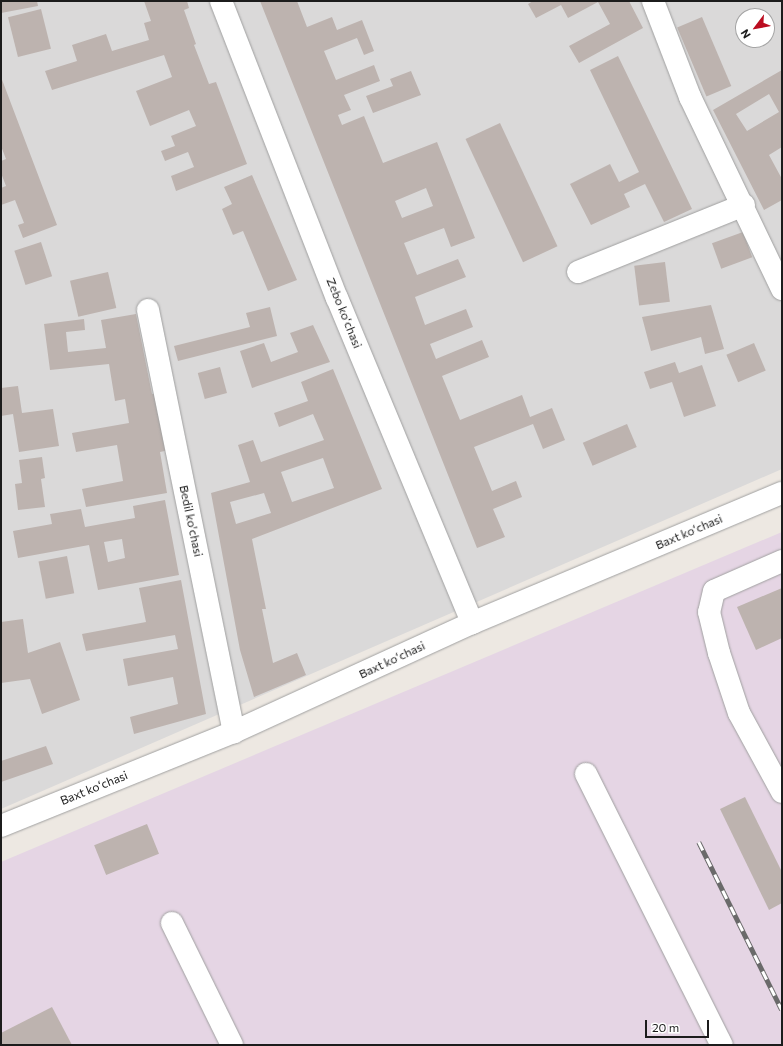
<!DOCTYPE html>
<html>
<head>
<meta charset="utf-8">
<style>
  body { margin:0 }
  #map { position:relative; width:783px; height:1046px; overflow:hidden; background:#ede8e2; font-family:Commissioner,sans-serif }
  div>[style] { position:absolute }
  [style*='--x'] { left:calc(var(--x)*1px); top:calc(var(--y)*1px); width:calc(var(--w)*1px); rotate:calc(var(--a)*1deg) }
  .residential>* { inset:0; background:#dad9d9 }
  .industrial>* { inset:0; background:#e5d5e4 }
  .building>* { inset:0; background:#bdb3af; transform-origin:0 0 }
  .roads { filter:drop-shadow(0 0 1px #a0a0a0) drop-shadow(0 0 1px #a0a0a0) }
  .minor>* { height:22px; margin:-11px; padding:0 11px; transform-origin:11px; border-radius:11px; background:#fff }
  .rail>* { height:4.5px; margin-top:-2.25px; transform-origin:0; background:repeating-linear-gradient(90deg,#fff 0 9px,#6a6a6a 0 18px); box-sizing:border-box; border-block:1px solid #6a6a6a }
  span { translate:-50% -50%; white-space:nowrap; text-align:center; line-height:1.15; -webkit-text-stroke:3.5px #fff; paint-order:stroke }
  .street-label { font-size:12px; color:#1c1c1c }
  .frame { position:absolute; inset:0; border:2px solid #1c1c1c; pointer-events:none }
  .north { position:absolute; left:735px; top:8px; width:40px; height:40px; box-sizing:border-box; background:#fff; border:1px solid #a4a4a4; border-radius:50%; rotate:238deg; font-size:11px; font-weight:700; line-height:16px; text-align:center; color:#1c1c1c }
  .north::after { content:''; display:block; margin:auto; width:14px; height:18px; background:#bb0d20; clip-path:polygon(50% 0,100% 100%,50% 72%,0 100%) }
  .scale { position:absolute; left:645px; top:1020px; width:64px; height:18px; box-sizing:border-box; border:2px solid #1c1c1c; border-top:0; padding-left:5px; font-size:12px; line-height:14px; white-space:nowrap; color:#1c1c1c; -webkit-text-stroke:3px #fff; paint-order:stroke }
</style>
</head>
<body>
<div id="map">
  <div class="residential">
    <div style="clip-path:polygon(evenodd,1px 1px,782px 1px,782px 469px,1px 809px,1px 1px,743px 16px,767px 16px,767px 40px,743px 40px,743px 16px)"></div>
  </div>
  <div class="industrial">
    <div style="clip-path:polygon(782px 532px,782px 1045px,1px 1045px,1px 862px)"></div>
  </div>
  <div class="building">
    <div style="clip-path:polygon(1px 1px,37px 1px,38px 6px,1px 13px)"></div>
    <div style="clip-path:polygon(144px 1px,187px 1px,189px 8px,184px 10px,196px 44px,194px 45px,209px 84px,216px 82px,247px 164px,176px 191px,171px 176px,194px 167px,188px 152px,165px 161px,161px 151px,175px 146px,171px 136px,196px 126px,189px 110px,150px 126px,136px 91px,172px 77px,164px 55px,52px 90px,45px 71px,77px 61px,72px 45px,106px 34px,112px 51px,149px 40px,144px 23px,151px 21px)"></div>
    <div style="clip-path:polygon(evenodd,260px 1px,297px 1px,307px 27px,332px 17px,337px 30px,362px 20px,374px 51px,364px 55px,357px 38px,324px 51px,336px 80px,374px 65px,380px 81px,344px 95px,351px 110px,338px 115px,342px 125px,364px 116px,383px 163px,437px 142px,475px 238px,451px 247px,444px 228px,404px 243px,417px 275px,458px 259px,466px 277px,415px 297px,425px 325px,466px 309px,473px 327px,430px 344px,436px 359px,482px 340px,489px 357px,442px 376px,460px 420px,522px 395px,530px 417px,552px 408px,565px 440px,543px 449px,533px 424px,474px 447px,492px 491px,516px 481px,522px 497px,493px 509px,505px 537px,477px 548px,260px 1px,426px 188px,433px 206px,402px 218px,395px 201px,426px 188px)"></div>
    <div style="clip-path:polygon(533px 1px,629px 1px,643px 28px,579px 63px,569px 46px,610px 24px,598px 2px,568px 18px,561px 5px,536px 18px,528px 4px)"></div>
    <div style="left:41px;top:9px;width:41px;height:34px;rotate:76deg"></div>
    <div style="left:702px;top:17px;width:75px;height:27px;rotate:67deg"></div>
    <div style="clip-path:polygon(618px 56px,692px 209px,664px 222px,645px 184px,624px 194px,630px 207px,591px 225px,570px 184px,610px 164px,619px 182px,639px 172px,590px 70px)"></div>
    <div style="clip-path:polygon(evenodd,782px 70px,782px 147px,769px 155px,782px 179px,782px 200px,764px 210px,713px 110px,782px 70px,769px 94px,779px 112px,747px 131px,736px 114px,769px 94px)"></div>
    <div style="clip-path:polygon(411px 71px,421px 95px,373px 113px,366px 96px,393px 86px,390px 79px)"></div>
    <div style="clip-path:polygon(1px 77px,57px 225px,23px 238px,18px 225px,24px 223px,15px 200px,1px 205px,1px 188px,6px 186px,1px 173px,1px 161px,6px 159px,1px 146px)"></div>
    <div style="left:500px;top:123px;width:136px;height:38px;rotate:65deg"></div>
    <div style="clip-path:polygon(252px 175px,297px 280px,268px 291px,243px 231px,233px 235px,222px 209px,232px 204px,224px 187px)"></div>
    <div style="left:743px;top:232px;width:27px;height:33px;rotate:70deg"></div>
    <div style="left:41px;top:242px;width:36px;height:28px;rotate:72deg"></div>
    <div style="left:665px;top:262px;width:40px;height:31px;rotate:83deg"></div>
    <div style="left:108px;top:272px;width:37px;height:39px;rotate:77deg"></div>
    <div style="clip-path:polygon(711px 305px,724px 349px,705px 354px,701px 337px,651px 351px,642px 317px)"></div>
    <div style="clip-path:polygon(270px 307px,277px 336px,178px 361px,174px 346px,250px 327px,246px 313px)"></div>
    <div style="clip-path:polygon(136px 314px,152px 394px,158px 393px,169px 450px,160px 452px,167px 493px,86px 507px,82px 489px,123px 481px,117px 445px,76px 452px,72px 433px,129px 423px,125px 399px,115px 401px,109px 364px,50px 370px,44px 324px,84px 319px,85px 330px,66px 332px,68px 352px,106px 348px,101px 320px)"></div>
    <div style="clip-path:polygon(313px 325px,330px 362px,252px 388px,240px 351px,264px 343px,271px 362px,298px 352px,290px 333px)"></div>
    <div style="left:754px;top:343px;width:30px;height:30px;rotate:67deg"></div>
    <div style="clip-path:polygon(675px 362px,679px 373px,702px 365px,716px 406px,684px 417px,672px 382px,650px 389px,644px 372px)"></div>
    <div style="left:220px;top:367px;width:27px;height:23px;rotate:75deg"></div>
    <div style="clip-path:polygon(evenodd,333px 369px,382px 489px,252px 539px,266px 609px,262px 609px,273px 663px,297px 653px,306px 675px,254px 697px,240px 650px,211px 493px,250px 482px,238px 445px,253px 440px,261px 462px,324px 440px,313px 414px,279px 427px,274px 413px,308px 401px,301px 382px,333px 369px,323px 458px,334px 488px,292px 502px,281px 472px,323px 458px,333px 369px,264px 493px,271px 513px,236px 524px,230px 502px,264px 493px)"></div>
    <div style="clip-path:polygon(18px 386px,22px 413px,53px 409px,59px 446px,19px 452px,13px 414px,1px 416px,1px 388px)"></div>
    <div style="left:627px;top:424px;width:25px;height:48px;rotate:67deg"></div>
    <div style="clip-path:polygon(42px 457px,45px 478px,41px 479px,45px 507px,18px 510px,15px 484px,22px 483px,19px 460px)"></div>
    <div style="clip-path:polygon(evenodd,165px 500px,179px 575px,98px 590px,89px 545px,18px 558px,13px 531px,52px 524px,50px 514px,81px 509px,85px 527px,135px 518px,133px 506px,165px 500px,122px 539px,125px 558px,108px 562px,104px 542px,122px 539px)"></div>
    <div style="left:67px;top:556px;width:38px;height:29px;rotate:79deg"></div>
    <div style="clip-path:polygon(181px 580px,206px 714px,134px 734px,130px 717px,178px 704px,173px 677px,128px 686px,123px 659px,178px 649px,175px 635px,86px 651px,82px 634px,146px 622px,139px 588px)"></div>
    <div style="clip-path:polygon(782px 588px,782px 638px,756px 650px,737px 607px)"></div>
    <div style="clip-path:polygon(23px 619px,28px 653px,60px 642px,80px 700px,42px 714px,30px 679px,1px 683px,1px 622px)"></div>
    <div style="clip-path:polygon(46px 746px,53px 764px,1px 782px,1px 761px)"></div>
    <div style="clip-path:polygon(745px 797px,782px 872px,782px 903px,769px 910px,720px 809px)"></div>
    <div style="left:147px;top:824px;width:32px;height:57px;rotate:68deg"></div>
    <div style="clip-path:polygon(52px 1007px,72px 1045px,1px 1045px,1px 1033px)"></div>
  </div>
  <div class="roads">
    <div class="minor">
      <div style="--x:221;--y:1;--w:319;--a:68.7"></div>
      <div style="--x:337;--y:298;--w:352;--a:67.4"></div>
      <div style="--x:653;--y:1;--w:103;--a:68.9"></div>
      <div style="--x:690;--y:97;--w:213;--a:64.4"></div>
      <div style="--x:578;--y:272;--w:179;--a:-22"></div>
      <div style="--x:148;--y:310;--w:431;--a:78.5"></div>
      <div style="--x:782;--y:561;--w:74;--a:156.2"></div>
      <div style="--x:714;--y:591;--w:22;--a:103"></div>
      <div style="--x:709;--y:612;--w:42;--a:76.3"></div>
      <div style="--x:719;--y:653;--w:63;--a:71.6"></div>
      <div style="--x:739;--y:713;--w:90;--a:61.4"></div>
      <div style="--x:586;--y:774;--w:303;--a:63.4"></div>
      <div style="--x:1;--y:826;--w:251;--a:-22"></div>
      <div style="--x:234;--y:732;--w:262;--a:-24.6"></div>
      <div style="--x:472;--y:623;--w:336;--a:-22.8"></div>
      <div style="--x:172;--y:923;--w:136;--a:63.8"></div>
    </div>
  </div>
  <div class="rail">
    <div style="--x:699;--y:842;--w:187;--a:63.7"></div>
  </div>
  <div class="street-label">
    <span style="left:344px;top:313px;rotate:68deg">Zebo koʻchasi</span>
    <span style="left:191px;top:521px;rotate:78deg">Bedil ko'chasi</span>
    <span style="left:689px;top:532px;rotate:-23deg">Baxt koʻchasi</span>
    <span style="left:392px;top:660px;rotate:-25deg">Baxt koʻchasi</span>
    <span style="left:94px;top:788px;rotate:-22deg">Baxt koʻchasi</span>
  </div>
  <div class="frame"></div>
  <div class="north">N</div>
  <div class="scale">20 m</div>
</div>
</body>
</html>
